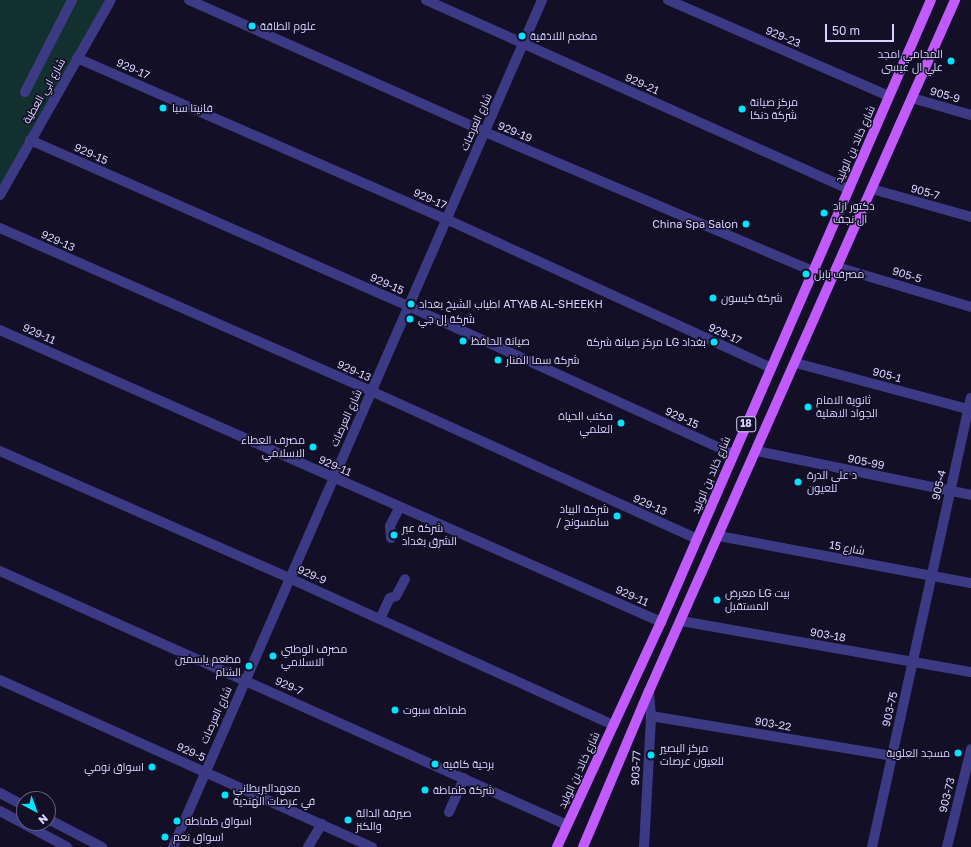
<!DOCTYPE html>
<html>
<head>
<meta charset="utf-8">
<style>
  body { margin:0 }
  #map { position:relative; width:971px; height:847px; overflow:hidden; background:#130f26; font-family:"Golos Text",Cairo,sans-serif }
  div>[style] { position:absolute }
  [style*='--x'] { left:calc(var(--x)*1px); top:calc(var(--y)*1px); width:calc(var(--w)*1px); rotate:calc(var(--a)*1deg) }
  .green>* { inset:0; background:#12302f }
  .minor>* { height:10px; margin:-5px; padding:0 5px; transform-origin:5px; border-radius:5px; background:#3d3a85 }
  .major>* { height:10px; margin:-5px; padding:0 5px; transform-origin:5px; border-radius:5px; background:#c25bff }
  .dots>* { width:11px; height:11px; translate:-50% -50%; box-sizing:border-box; border:2px solid #130f26; border-radius:50% }
  span { translate:-50% -50%; white-space:nowrap; text-align:center; line-height:1.15; -webkit-text-stroke:3px #130f26; paint-order:stroke }
  .shield-label span { padding:1px 3px; background:#130f26; border:1px solid; border-radius:3px; -webkit-text-stroke-width:0 }
  .shield-label { font-size:10px; color:#d9d4ff; font-weight:700 }
  .poi-label { font-size:11px; color:#d9d4ff }
  .left { translate:0 -50%; text-align:left }
  .right { translate:-100% -50%; text-align:right }
  .street-label { font-size:11px; color:#d9d4ff }
  .north { position:absolute; left:16px; top:791px; width:40px; height:40px; box-sizing:border-box; background:#130f26; border:1px solid #625e7d; border-radius:50%; rotate:139deg; font-size:11px; font-weight:700; line-height:16px; text-align:center; color:#d9d4ff }
  .north::after { content:''; display:block; margin:auto; width:14px; height:18px; background:#00e5ff; clip-path:polygon(50% 0,100% 100%,50% 72%,0 100%) }
  .scale { position:absolute; left:825px; top:24px; width:69px; height:18px; box-sizing:border-box; border:2px solid #d9d4ff; border-top:0; padding-left:5px; font-size:12px; line-height:14px; white-space:nowrap; color:#d9d4ff; -webkit-text-stroke:3px #130f26; paint-order:stroke }
</style>
</head>
<body>
<div id="map">
  <div class="green">
    <div style="clip-path:polygon(0 0,113px 0,0 186px)"></div>
  </div>
  <div class="minor">
    <div style="--x:189;--y:0;--w:324;--a:24"></div>
    <div style="--x:485;--y:132;--w:355;--a:23"></div>
    <div style="--x:426;--y:0;--w:462;--a:24.1"></div>
    <div style="--x:668;--y:0;--w:241;--a:23.5"></div>
    <div style="--x:77;--y:58;--w:403;--a:23.6"></div>
    <div style="--x:446;--y:219;--w:358;--a:24.6"></div>
    <div style="--x:25;--y:92;--w:103;--a:-62.9"></div>
    <div style="--x:912;--y:98;--w:61;--a:16.1"></div>
    <div style="--x:30;--y:140;--w:413;--a:23.7"></div>
    <div style="--x:408;--y:306;--w:357;--a:24.5"></div>
    <div style="--x:872;--y:189;--w:103;--a:15.8"></div>
    <div style="--x:0;--y:195;--w:224;--a:-60.4"></div>
    <div style="--x:0;--y:228;--w:405;--a:23.7"></div>
    <div style="--x:371;--y:391;--w:358;--a:24.4"></div>
    <div style="--x:837;--y:267;--w:140;--a:16.6"></div>
    <div style="--x:0;--y:330;--w:723;--a:23.83"></div>
    <div style="--x:796;--y:363;--w:181;--a:15"></div>
    <div style="--x:0;--y:451;--w:316;--a:23.7"></div>
    <div style="--x:289;--y:578;--w:356;--a:24.4"></div>
    <div style="--x:757;--y:451;--w:218;--a:11.6"></div>
    <div style="--x:719;--y:536;--w:256;--a:10.6"></div>
    <div style="--x:391;--y:538;--w:12;--a:-95"></div>
    <div style="--x:390;--y:526;--w:20;--a:-63"></div>
    <div style="--x:0;--y:571;--w:621;--a:24.13"></div>
    <div style="--x:380;--y:619;--w:23;--a:-65"></div>
    <div style="--x:390;--y:598;--w:6;--a:-18"></div>
    <div style="--x:396;--y:596;--w:19;--a:-62"></div>
    <div style="--x:681;--y:621;--w:294;--a:10"></div>
    <div style="--x:0;--y:680;--w:408;--a:24.2"></div>
    <div style="--x:651;--y:716;--w:244;--a:9.4"></div>
    <div style="--x:0;--y:793;--w:27;--a:28"></div>
    <div style="--x:0;--y:811;--w:76;--a:28.2"></div>
    <div style="--x:449;--y:812;--w:37;--a:-66"></div>
    <div style="--x:48;--y:819;--w:61;--a:27.4"></div>
    <div style="--x:173;--y:847;--w:924;--a:-66.46"></div>
    <div style="--x:308;--y:847;--w:27;--a:-59"></div>
    <div style="--x:644;--y:847;--w:131;--a:-86.9"></div>
    <div style="--x:651;--y:716;--w:25;--a:-95"></div>
    <div style="--x:872;--y:847;--w:460;--a:-77.6"></div>
    <div style="--x:947;--y:847;--w:101;--a:-76.2"></div>
  </div>
  <div class="major">
    <div style="--x:557;--y:847;--w:248;--a:-65.2"></div>
    <div style="--x:661;--y:622;--w:678;--a:-66.54"></div>
    <div style="--x:583;--y:847;--w:169;--a:-67.1"></div>
    <div style="--x:649;--y:691;--w:756;--a:-66.11"></div>
  </div>
  <div class="dots">
    <div style="left:252px;top:26px;background:#00e5ff"></div>
    <div style="left:522px;top:36px;background:#00e5ff"></div>
    <div style="left:951px;top:61px;background:#00e5ff"></div>
    <div style="left:163px;top:108px;background:#00e5ff"></div>
    <div style="left:742px;top:109px;background:#00e5ff"></div>
    <div style="left:824px;top:213px;background:#00e5ff"></div>
    <div style="left:746px;top:224px;background:#00e5ff"></div>
    <div style="left:806px;top:274px;background:#00e5ff"></div>
    <div style="left:713px;top:298px;background:#00e5ff"></div>
    <div style="left:411px;top:304px;background:#00e5ff"></div>
    <div style="left:410px;top:319px;background:#00e5ff"></div>
    <div style="left:463px;top:341px;background:#00e5ff"></div>
    <div style="left:714px;top:342px;background:#00e5ff"></div>
    <div style="left:498px;top:360px;background:#00e5ff"></div>
    <div style="left:808px;top:407px;background:#00e5ff"></div>
    <div style="left:621px;top:423px;background:#00e5ff"></div>
    <div style="left:313px;top:447px;background:#00e5ff"></div>
    <div style="left:798px;top:482px;background:#00e5ff"></div>
    <div style="left:617px;top:516px;background:#00e5ff"></div>
    <div style="left:394px;top:535px;background:#00e5ff"></div>
    <div style="left:717px;top:600px;background:#00e5ff"></div>
    <div style="left:273px;top:656px;background:#00e5ff"></div>
    <div style="left:249px;top:666px;background:#00e5ff"></div>
    <div style="left:395px;top:710px;background:#00e5ff"></div>
    <div style="left:958px;top:753px;background:#00e5ff"></div>
    <div style="left:651px;top:755px;background:#00e5ff"></div>
    <div style="left:435px;top:764px;background:#00e5ff"></div>
    <div style="left:152px;top:767px;background:#00e5ff"></div>
    <div style="left:425px;top:790px;background:#00e5ff"></div>
    <div style="left:225px;top:795px;background:#00e5ff"></div>
    <div style="left:348px;top:820px;background:#00e5ff"></div>
    <div style="left:177px;top:821px;background:#00e5ff"></div>
    <div style="left:165px;top:837px;background:#00e5ff"></div>
  </div>
  <div class="shield-label">
    <span style="left:746px;top:424px">18</span>
  </div>
  <div class="poi-label">
    <span class="left" style="left:260px;top:26px">علوم الطاقة</span>
    <span class="left" style="left:530px;top:36px">مطعم اللاذقية</span>
    <span class="right" style="left:943px;top:61px">المحامي امجد<br>علي ال عيسى</span>
    <span class="left" style="left:750px;top:109px">مركز صيانة<br>شركة دنكا</span>
    <span class="left" style="left:172px;top:108px">فانيتا سبا</span>
    <span class="left" style="left:833px;top:213px">دكتور ازاد<br>ال نجف</span>
    <span class="right" style="left:738px;top:224px">China Spa Salon</span>
    <span class="left" style="left:814px;top:274px">مصرف بابل</span>
    <span class="left" style="left:721px;top:298px">شركة كيسون</span>
    <span class="left" style="left:419px;top:304px">اطياب الشيخ بغداد ATYAB AL-SHEEKH</span>
    <span class="left" style="left:418px;top:319px">شركة إل جي</span>
    <span class="left" style="left:471px;top:341px">صيانة الحافظ</span>
    <span class="right" style="left:706px;top:342px">مركز صيانة شركة LG بغداد</span>
    <span class="left" style="left:506px;top:360px">شركة سما المنار</span>
    <span class="left" style="left:816px;top:407px">ثانوية الامام<br>الجواد الاهلية</span>
    <span class="right" style="left:613px;top:423px">مكتب الحياة<br>العلمي</span>
    <span class="right" style="left:305px;top:447px">مصرف العطاء<br>الاسلامي</span>
    <span class="left" style="left:807px;top:482px">د علي الدرة<br>للعيون</span>
    <span class="right" style="left:609px;top:516px">شركة البياد<br>/ سامسونج</span>
    <span class="left" style="left:402px;top:535px">شركة عبر<br>الشرق بغداد</span>
    <span class="left" style="left:725px;top:600px">معرض LG بيت<br>المستقبل</span>
    <span class="left" style="left:281px;top:656px">مصرف الوطني<br>الاسلامي</span>
    <span class="right" style="left:241px;top:666px">مطعم ياسمين<br>الشام</span>
    <span class="left" style="left:403px;top:710px">طماطة سبوت</span>
    <span class="left" style="left:660px;top:755px">مركز البصير<br>للعيون عرصات</span>
    <span class="right" style="left:950px;top:753px">مسجد العلوية</span>
    <span class="left" style="left:443px;top:764px">برحية كافيه</span>
    <span class="right" style="left:144px;top:767px">اسواق نومي</span>
    <span class="left" style="left:233px;top:795px">معهدالبريطاني<br>في عرصات الهندية</span>
    <span class="left" style="left:433px;top:790px">شركة طماطة</span>
    <span class="left" style="left:356px;top:820px">صيرفة الدالة<br>والكنز</span>
    <span class="left" style="left:185px;top:821px">اسواق طماطه</span>
    <span class="left" style="left:173px;top:837px">اسواق نعم</span>
  </div>
  <div class="street-label">
    <span style="left:783px;top:37px;rotate:23deg">929-23</span>
    <span style="left:133px;top:69px;rotate:24deg">929-17</span>
    <span style="left:642px;top:84px;rotate:24deg">929-21</span>
    <span style="left:44px;top:91px;rotate:-60deg">شارع ابي العطية</span>
    <span style="left:945px;top:95px;rotate:16deg">905-9</span>
    <span style="left:476px;top:122px;rotate:-66deg">شارع العرصات</span>
    <span style="left:515px;top:132px;rotate:23deg">929-19</span>
    <span style="left:855px;top:144px;rotate:-66deg">شارع خالد بن الوليد</span>
    <span style="left:91px;top:154px;rotate:24deg">929-15</span>
    <span style="left:925px;top:192px;rotate:16deg">905-7</span>
    <span style="left:430px;top:199px;rotate:24deg">929-17</span>
    <span style="left:58px;top:241px;rotate:24deg">929-13</span>
    <span style="left:907px;top:275px;rotate:17deg">905-5</span>
    <span style="left:387px;top:284px;rotate:24deg">929-15</span>
    <span style="left:39px;top:334px;rotate:24deg">929-11</span>
    <span style="left:725px;top:334px;rotate:25deg">929-17</span>
    <span style="left:354px;top:371px;rotate:24deg">929-13</span>
    <span style="left:887px;top:375px;rotate:15deg">905-1</span>
    <span style="left:346px;top:418px;rotate:-66deg">شارع العرصات</span>
    <span style="left:682px;top:418px;rotate:25deg">929-15</span>
    <span style="left:866px;top:462px;rotate:12deg">905-99</span>
    <span style="left:335px;top:466px;rotate:24deg">929-11</span>
    <span style="left:711px;top:475px;rotate:-67deg">شارع خالد بن الوليد</span>
    <span style="left:939px;top:485px;rotate:-77deg">905-4</span>
    <span style="left:650px;top:505px;rotate:24deg">929-13</span>
    <span style="left:847px;top:548px;rotate:11deg">شارع 15</span>
    <span style="left:312px;top:575px;rotate:24deg">929-9</span>
    <span style="left:632px;top:596px;rotate:24deg">929-11</span>
    <span style="left:828px;top:635px;rotate:10deg">903-18</span>
    <span style="left:289px;top:686px;rotate:24deg">929-7</span>
    <span style="left:890px;top:709px;rotate:-77deg">903-75</span>
    <span style="left:216px;top:715px;rotate:-66deg">شارع العرصات</span>
    <span style="left:773px;top:724px;rotate:10deg">903-22</span>
    <span style="left:191px;top:752px;rotate:24deg">929-5</span>
    <span style="left:636px;top:768px;rotate:-87deg">903-77</span>
    <span style="left:579px;top:770px;rotate:-65deg">شارع خالد بن الوليد</span>
    <span style="left:947px;top:795px;rotate:-76deg">903-73</span>
  </div>
  <div class="north">N</div>
  <div class="scale">50 m</div>
</div>
</body>
</html>
